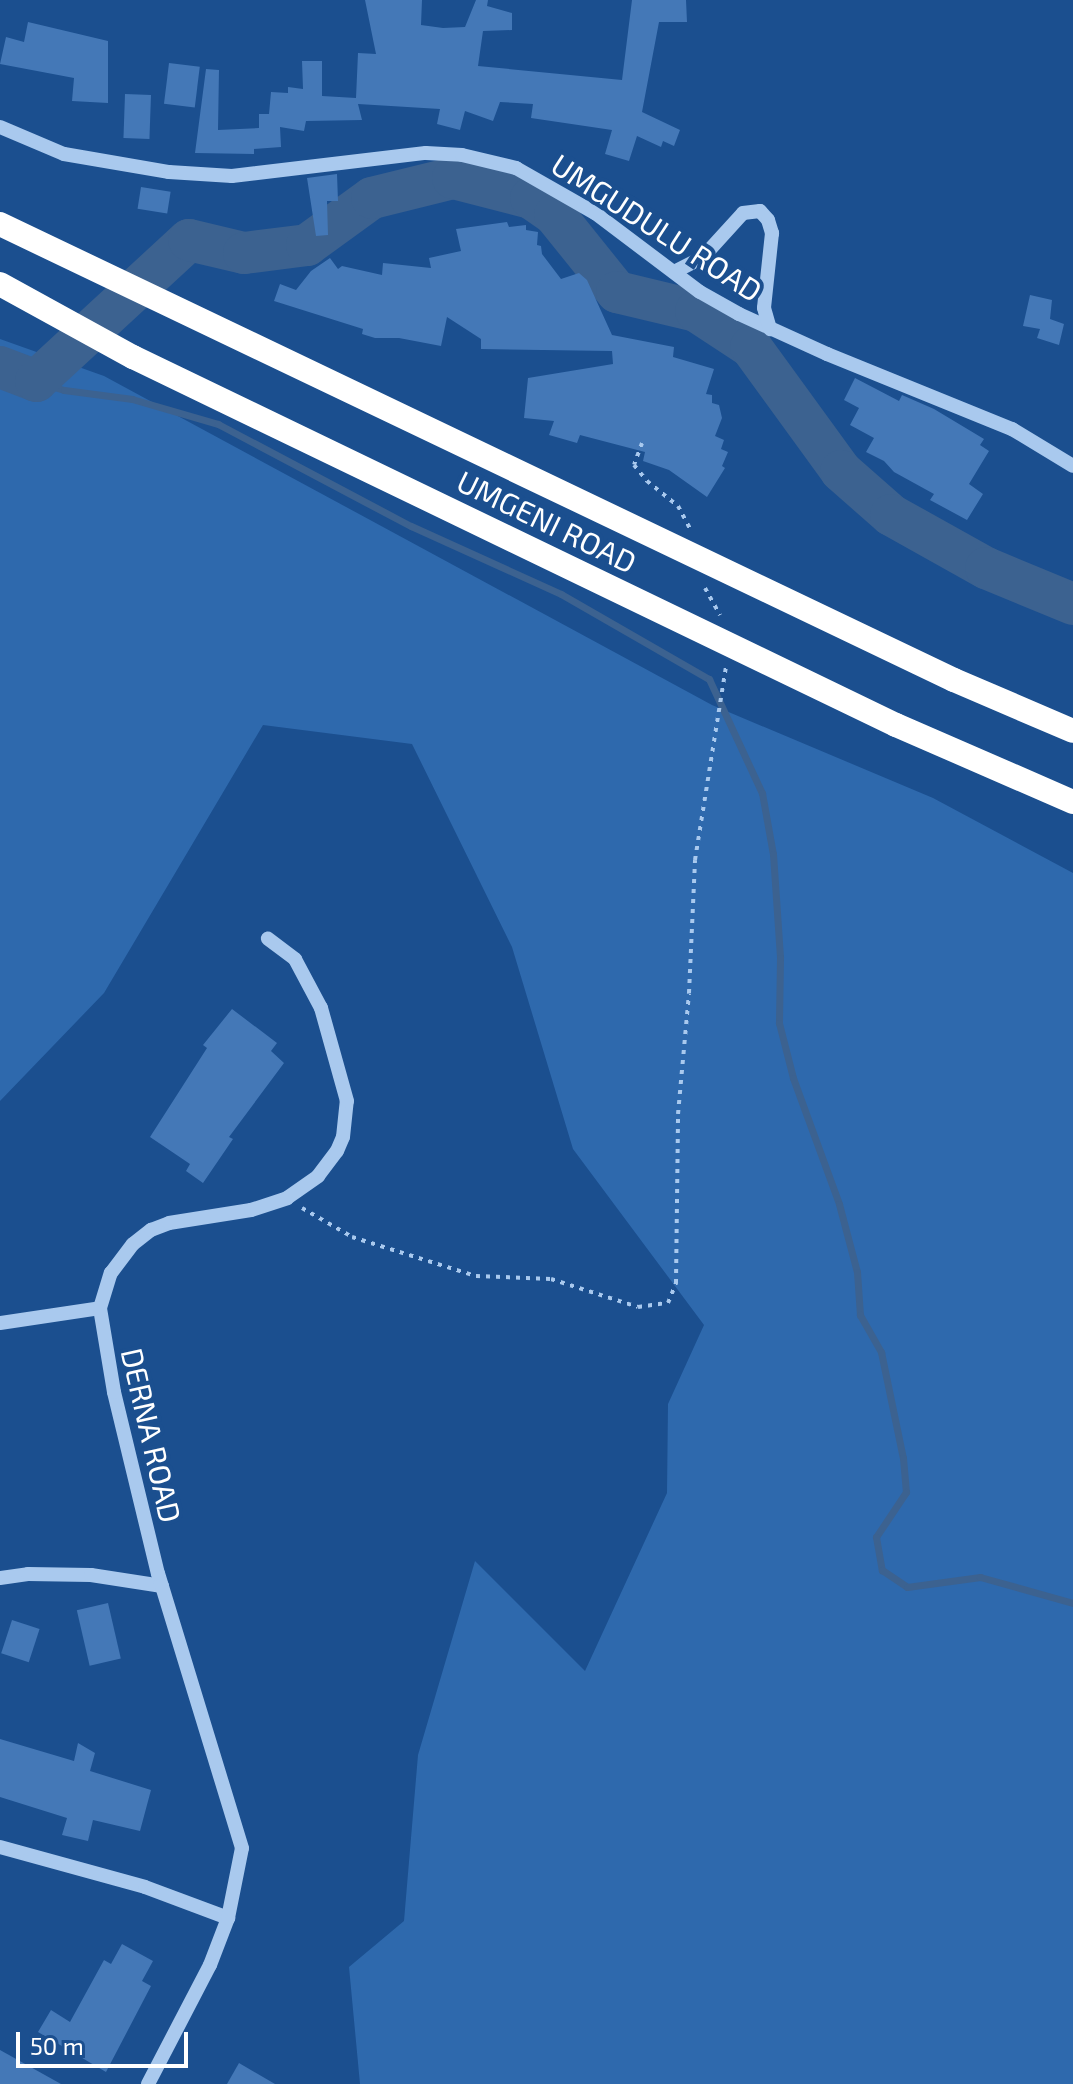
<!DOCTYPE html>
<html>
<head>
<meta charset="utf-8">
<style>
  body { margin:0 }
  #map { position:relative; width:1073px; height:2084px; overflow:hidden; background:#1b4f8f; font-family:"Exo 2",sans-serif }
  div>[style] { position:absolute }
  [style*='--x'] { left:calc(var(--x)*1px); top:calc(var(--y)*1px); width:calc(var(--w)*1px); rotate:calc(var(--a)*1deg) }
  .green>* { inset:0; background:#2e69ad }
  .stream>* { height:7px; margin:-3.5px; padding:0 3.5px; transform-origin:3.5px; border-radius:3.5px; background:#3c6290 }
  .river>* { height:42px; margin:-21px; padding:0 21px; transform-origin:21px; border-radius:21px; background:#3c6290 }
  .building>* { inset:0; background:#4478b7; transform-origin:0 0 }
  .path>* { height:4px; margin-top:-2px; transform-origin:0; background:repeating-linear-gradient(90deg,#a9c9ee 0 4px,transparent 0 10px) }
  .minor>* { height:14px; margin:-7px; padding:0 7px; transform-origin:7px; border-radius:7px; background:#a9c9ee }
  .highway>* { height:24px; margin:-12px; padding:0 12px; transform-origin:12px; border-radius:12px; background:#fff }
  span { translate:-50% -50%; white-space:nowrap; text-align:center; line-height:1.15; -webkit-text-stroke:8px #1b4f8f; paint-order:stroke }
  .street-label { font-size:30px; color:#fff }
  .scale { position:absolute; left:16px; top:2032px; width:172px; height:36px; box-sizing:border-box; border:4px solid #fff; border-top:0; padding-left:10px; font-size:24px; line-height:28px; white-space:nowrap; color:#fff; -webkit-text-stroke:6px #1b4f8f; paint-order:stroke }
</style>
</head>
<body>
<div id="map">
  <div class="green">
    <div style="clip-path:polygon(0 339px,104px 376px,712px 705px,933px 798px,1073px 873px,1073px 2084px,360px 2084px,349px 1967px,404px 1921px,418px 1755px,475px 1561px,585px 1671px,667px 1493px,668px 1404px,704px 1325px,573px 1149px,512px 947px,412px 744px,263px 725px,104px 993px,0 1101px)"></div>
  </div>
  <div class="stream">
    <div style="--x:36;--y:381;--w:29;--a:18"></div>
    <div style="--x:64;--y:390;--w:69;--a:7.5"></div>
    <div style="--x:132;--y:399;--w:90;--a:16.2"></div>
    <div style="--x:218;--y:424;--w:218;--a:27.9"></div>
    <div style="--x:411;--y:526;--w:165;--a:24.4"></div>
    <div style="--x:561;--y:594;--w:171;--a:29.9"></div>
    <div style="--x:709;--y:679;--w:126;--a:65.1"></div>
    <div style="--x:762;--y:793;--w:62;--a:79.8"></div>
    <div style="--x:773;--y:854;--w:104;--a:86.1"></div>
    <div style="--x:780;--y:958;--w:65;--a:90.9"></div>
    <div style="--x:779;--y:1023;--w:57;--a:75.7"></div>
    <div style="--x:793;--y:1078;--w:134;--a:69.9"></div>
    <div style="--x:839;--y:1204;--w:70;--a:75.2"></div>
    <div style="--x:857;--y:1272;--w:43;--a:86"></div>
    <div style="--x:860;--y:1315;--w:43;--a:60.4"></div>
    <div style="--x:881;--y:1352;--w:108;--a:78.3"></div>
    <div style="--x:903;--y:1458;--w:34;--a:85"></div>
    <div style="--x:906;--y:1492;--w:54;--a:123.7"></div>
    <div style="--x:876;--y:1537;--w:34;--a:80"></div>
    <div style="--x:882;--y:1570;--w:30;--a:34"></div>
    <div style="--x:907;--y:1587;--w:74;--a:-7.8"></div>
    <div style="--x:980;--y:1577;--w:97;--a:15.6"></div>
  </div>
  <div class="river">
    <div style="--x:0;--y:367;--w:39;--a:21"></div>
    <div style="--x:36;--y:381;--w:208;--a:-42.7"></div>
    <div style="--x:189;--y:240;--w:57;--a:13.3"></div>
    <div style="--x:244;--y:253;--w:64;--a:-7.2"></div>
    <div style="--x:307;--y:245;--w:80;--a:-35.9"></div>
    <div style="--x:372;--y:198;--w:83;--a:-13.9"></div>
    <div style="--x:453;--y:178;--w:81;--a:14.4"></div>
    <div style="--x:531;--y:198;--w:29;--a:35"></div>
    <div style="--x:555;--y:215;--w:99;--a:51.2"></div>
    <div style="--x:617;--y:292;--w:81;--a:13.5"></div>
    <div style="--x:696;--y:311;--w:66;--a:33.2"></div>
    <div style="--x:751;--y:347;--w:153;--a:54"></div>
    <div style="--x:841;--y:471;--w:67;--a:41.3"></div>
    <div style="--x:891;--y:515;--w:109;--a:29.2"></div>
    <div style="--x:986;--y:568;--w:94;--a:22.5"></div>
  </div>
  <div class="building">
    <div style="clip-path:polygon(365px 0,422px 0,421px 25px,443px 28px,465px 27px,476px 0,488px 0,487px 6px,512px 13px,512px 30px,483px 31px,478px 66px,622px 80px,632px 0,686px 0,687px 22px,659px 22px,642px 112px,680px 130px,674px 146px,663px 141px,661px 147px,637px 136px,629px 161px,605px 154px,612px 130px,531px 118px,533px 104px,500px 102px,493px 121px,465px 111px,460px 130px,437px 124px,440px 109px,358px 104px,362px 120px,306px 121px,304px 131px,280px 127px,281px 147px,254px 149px,254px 154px,195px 153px,206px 69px,219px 70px,218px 130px,259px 128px,259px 114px,269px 114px,271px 92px,288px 93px,288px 87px,303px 89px,302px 61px,322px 61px,322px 96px,356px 98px,358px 53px,376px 54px)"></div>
    <div style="clip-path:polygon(28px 22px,108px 41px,108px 103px,72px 101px,74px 78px,0 64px,6px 37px,24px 42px)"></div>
    <div style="left:169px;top:63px;width:31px;height:41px;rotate:7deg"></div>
    <div style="left:125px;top:94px;width:26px;height:44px;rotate:2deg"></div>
    <div style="clip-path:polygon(337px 174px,338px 201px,327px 201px,328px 235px,316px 236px,307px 178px)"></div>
    <div style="left:141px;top:187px;width:30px;height:22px;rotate:9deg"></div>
    <div style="clip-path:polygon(507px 222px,509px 227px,526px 225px,526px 230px,538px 232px,537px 245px,541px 246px,542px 254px,561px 279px,579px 273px,587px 280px,612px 335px,674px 347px,673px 357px,714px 369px,706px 394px,712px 395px,712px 403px,719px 405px,722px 418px,715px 436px,724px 440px,721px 449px,728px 452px,722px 466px,725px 468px,707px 497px,669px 470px,643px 461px,645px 452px,580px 435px,577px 443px,549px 435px,554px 421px,524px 418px,528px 378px,613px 364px,612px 351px,481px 349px,481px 339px,447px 317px,441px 346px,399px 338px,375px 338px,362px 334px,363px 329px,274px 301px,280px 284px,296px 290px,311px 271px,330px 258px,338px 269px,342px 266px,382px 275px,383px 263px,431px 268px,429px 258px,461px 251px,456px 229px)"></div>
    <div style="clip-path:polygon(1030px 295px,1052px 300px,1050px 319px,1064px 324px,1059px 345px,1037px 338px,1040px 329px,1023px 326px)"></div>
    <div style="clip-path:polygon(855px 378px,899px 401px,902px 395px,934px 409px,984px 439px,980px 445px,989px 451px,969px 484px,983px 494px,967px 520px,930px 500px,934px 494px,894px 472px,884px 461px,866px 452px,874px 438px,850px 425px,859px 408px,844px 400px)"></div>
    <div style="clip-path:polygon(232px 1009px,277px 1043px,271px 1051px,284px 1063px,229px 1137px,233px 1139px,203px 1183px,186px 1171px,190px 1164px,150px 1137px,207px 1048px,203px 1045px)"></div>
    <div style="left:108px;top:1603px;width:57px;height:32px;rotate:77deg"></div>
    <div style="left:12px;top:1620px;width:29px;height:35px;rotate:18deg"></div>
    <div style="clip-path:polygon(0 1739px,74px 1761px,78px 1743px,95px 1753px,90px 1771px,151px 1790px,140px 1831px,93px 1820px,88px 1841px,62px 1835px,67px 1818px,0 1797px)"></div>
    <div style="clip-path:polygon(122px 1944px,153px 1961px,142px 1981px,151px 1986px,106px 2072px,38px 2032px,51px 2010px,70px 2022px,104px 1960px,111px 1964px)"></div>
    <div style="clip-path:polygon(0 2050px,61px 2084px,0 2084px)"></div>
    <div style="clip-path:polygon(239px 2063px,275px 2084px,227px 2084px)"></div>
  </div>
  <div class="path">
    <div style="--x:642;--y:443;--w:23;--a:110"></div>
    <div style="--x:634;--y:465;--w:21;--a:51"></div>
    <div style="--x:647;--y:481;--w:40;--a:39"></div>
    <div style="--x:678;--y:506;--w:26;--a:62"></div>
    <div style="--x:705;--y:588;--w:31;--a:61"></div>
    <div style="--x:302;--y:1208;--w:58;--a:30.1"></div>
    <div style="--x:352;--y:1237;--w:130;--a:17.5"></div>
    <div style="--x:476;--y:1276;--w:75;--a:2.3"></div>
    <div style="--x:551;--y:1279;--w:91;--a:17.8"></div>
    <div style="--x:638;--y:1307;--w:30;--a:-8"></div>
    <div style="--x:668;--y:1303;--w:22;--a:-68"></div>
    <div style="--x:676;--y:1283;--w:169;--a:-89.3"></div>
    <div style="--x:678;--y:1114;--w:121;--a:-84.8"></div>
    <div style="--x:689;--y:993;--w:133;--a:-87.4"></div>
    <div style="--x:695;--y:860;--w:195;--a:-80.9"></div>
  </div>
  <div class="minor">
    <div style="--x:0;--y:127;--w:69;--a:22.9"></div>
    <div style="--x:64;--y:154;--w:107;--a:9.7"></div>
    <div style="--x:169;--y:172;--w:63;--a:3.6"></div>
    <div style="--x:232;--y:176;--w:195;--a:-6.8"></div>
    <div style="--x:426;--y:153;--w:36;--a:3"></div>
    <div style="--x:462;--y:155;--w:56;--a:13.5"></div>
    <div style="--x:516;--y:168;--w:91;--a:29.7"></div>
    <div style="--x:595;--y:213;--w:131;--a:37"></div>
    <div style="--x:700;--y:292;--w:45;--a:29.4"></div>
    <div style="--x:739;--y:314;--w:97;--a:24.4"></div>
    <div style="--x:827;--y:354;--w:200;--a:22.1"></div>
    <div style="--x:1012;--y:429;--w:71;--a:31.2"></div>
    <div style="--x:674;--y:272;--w:33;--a:-27"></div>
    <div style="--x:703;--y:257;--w:59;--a:-47.7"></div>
    <div style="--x:743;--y:213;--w:17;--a:-7"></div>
    <div style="--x:760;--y:211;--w:12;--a:48"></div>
    <div style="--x:768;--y:220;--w:14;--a:73"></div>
    <div style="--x:772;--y:233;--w:75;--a:96.1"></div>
    <div style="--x:764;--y:308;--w:22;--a:74"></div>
    <div style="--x:0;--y:1323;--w:101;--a:-8.5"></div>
    <div style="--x:0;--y:1578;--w:28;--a:-8"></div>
    <div style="--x:28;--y:1574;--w:63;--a:0.9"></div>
    <div style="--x:91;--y:1575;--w:72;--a:8.8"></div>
    <div style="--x:0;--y:1847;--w:150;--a:15.4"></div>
    <div style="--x:145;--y:1887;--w:89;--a:20.5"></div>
    <div style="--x:148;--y:2084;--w:134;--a:-62.5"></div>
    <div style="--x:210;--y:1965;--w:50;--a:-69"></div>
    <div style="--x:228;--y:1918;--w:71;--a:-78.7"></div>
    <div style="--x:242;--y:1848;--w:287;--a:-107"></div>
    <div style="--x:158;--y:1574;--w:187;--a:-103.6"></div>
    <div style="--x:114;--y:1392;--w:85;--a:-99.5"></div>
    <div style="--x:100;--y:1308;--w:37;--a:-73"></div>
    <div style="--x:111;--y:1273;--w:36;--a:-53"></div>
    <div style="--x:133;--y:1244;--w:23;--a:-38"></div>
    <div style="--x:151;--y:1230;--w:19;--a:-21"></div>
    <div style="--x:169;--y:1223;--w:83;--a:-9"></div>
    <div style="--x:251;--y:1210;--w:38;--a:-18"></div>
    <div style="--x:287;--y:1198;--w:38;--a:-35"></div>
    <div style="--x:318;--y:1176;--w:31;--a:-53"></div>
    <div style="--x:337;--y:1151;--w:15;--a:-67"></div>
    <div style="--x:343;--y:1137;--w:36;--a:-84"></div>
    <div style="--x:347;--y:1101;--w:97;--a:-105.6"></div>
    <div style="--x:321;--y:1008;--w:55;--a:-118"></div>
    <div style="--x:295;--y:959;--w:34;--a:-143"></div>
  </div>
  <div class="highway">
    <div style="--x:0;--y:224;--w:1057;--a:25.55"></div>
    <div style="--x:954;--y:680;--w:129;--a:23.2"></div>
    <div style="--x:0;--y:284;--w:152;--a:28.8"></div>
    <div style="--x:133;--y:357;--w:847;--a:25.75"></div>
    <div style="--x:896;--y:725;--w:193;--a:23.5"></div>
  </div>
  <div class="street-label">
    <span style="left:657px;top:227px;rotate:33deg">UMGUDULU ROAD</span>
    <span style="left:547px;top:521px;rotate:26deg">UMGENI ROAD</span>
    <span style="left:152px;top:1435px;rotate:77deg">DERNA ROAD</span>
  </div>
  <div class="scale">50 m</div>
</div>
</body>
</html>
